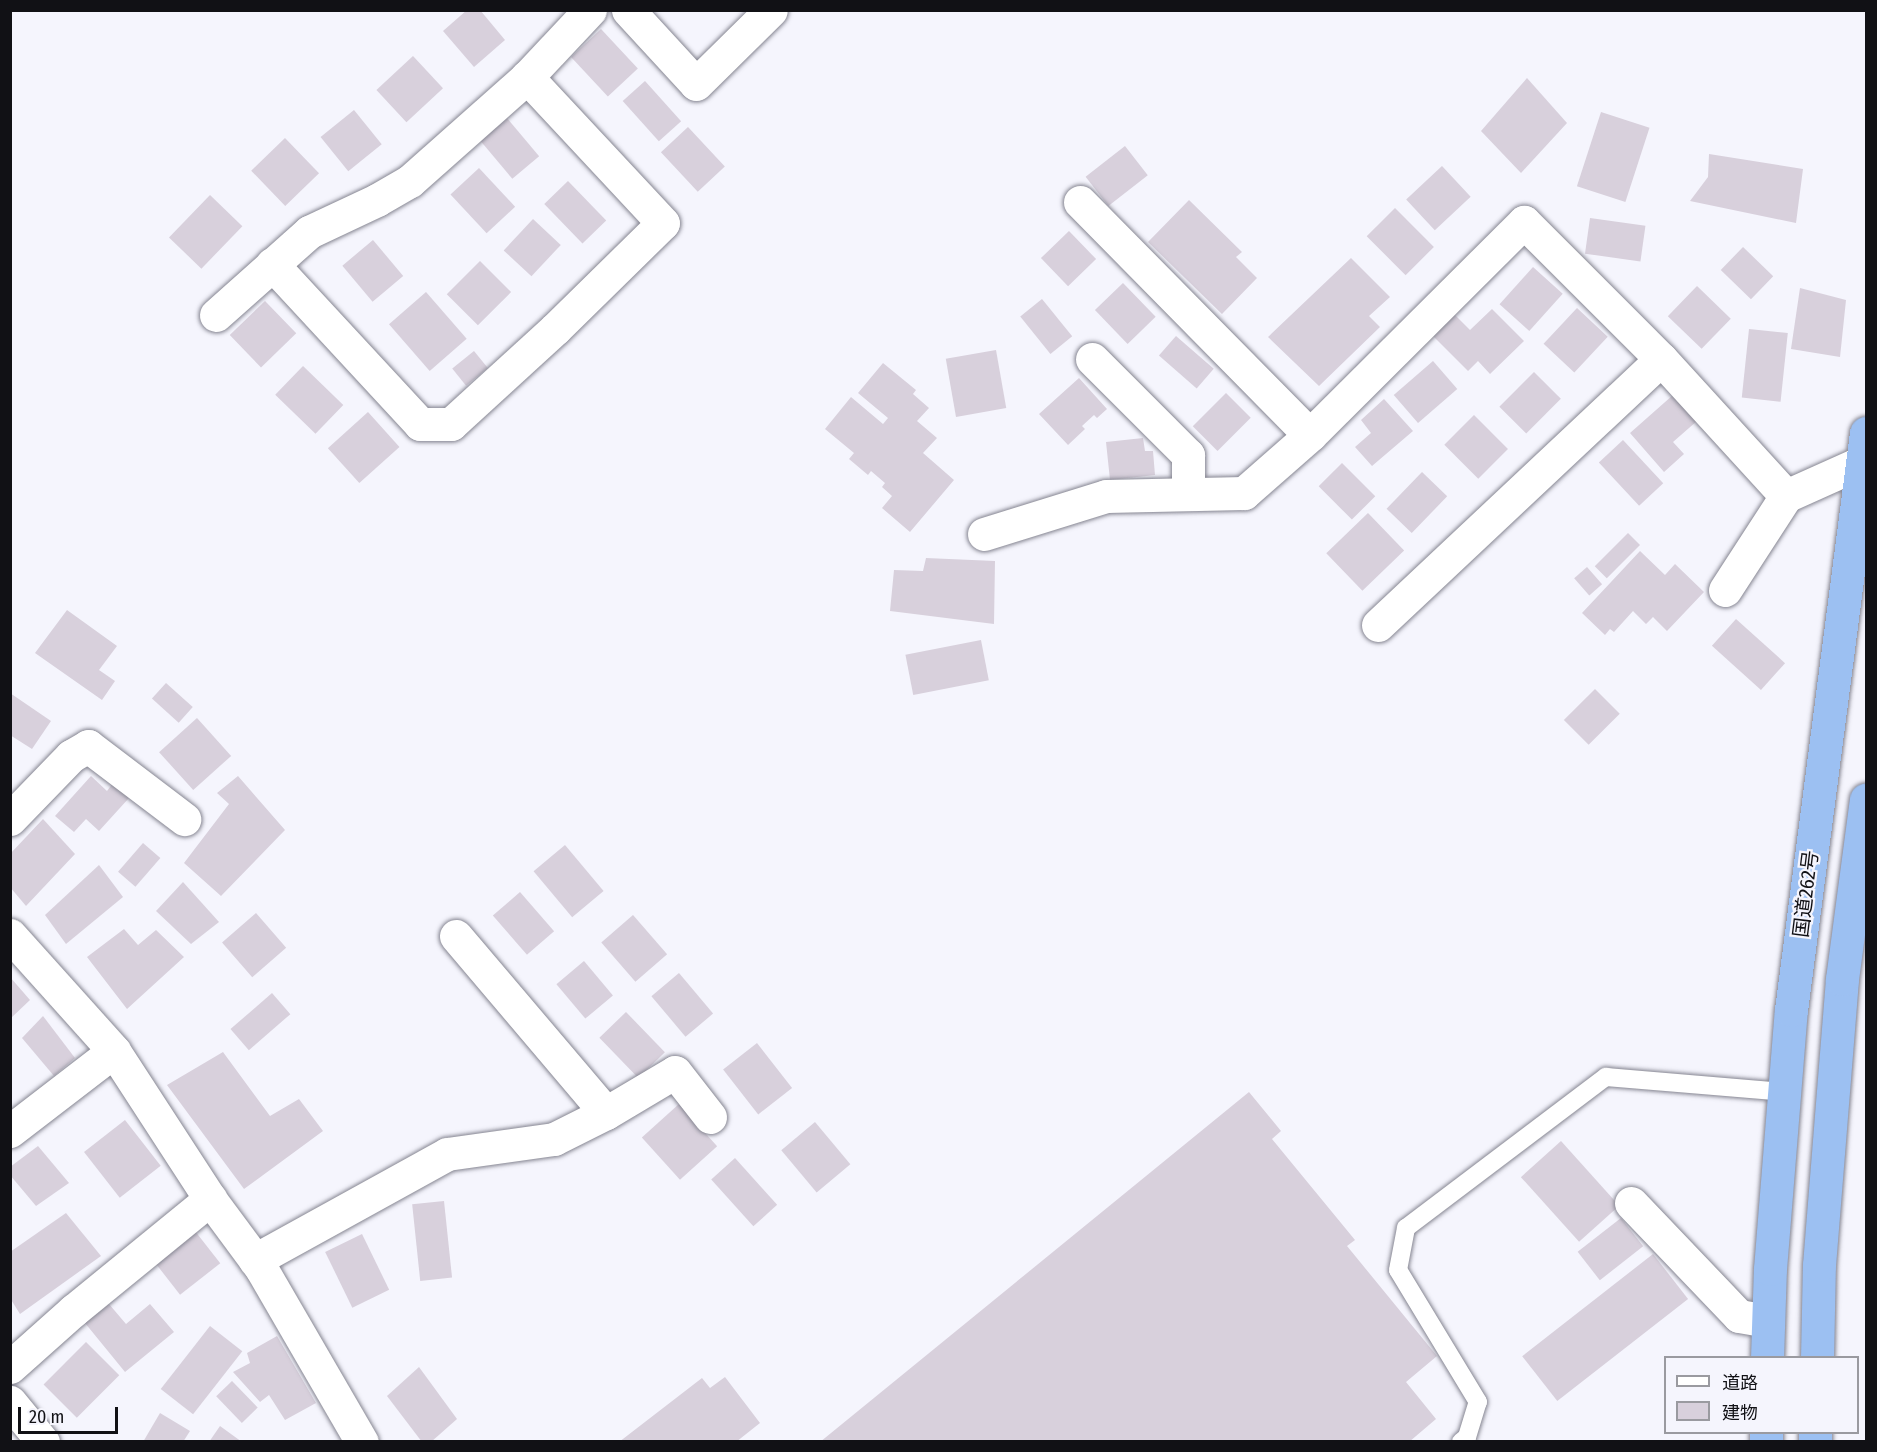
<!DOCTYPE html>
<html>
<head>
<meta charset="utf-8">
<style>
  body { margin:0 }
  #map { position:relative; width:1877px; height:1452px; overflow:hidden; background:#f5f5fd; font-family:"Fira Sans Condensed","Noto Sans JP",sans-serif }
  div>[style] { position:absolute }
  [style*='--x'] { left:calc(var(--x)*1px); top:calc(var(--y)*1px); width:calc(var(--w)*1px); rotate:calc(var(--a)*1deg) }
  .building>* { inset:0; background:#d8d0dc; transform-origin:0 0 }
  .roads { filter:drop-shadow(0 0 2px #858591) drop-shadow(0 0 2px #858591) }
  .service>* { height:18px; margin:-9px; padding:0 9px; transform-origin:9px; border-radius:9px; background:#fff }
  .minor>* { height:33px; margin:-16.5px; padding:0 16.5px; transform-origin:16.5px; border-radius:16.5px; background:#fff }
  .trunk>* { height:33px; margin:-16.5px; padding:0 16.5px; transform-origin:16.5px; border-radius:16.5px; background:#9cc0f2 }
  span { translate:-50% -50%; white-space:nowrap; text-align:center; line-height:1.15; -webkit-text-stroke:4.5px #f5f5fd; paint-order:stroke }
  .street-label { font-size:20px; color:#111115 }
  .frame { position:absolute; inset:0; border:12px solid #111115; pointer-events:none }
  .legend { position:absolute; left:1664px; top:1356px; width:195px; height:78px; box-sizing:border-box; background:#f5f5fd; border:2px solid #9a9aa0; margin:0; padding:8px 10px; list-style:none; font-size:18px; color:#111115 }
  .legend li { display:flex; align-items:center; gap:12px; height:30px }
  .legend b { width:30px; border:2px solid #9a9aa0 }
  .scale { position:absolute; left:18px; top:1407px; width:100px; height:27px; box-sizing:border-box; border:3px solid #111115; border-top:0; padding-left:8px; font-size:18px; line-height:21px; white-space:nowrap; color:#111115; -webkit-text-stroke:4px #f5f5fd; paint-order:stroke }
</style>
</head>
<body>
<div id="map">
  <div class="building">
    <div style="clip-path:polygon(467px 10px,480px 10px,505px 40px,474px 67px,443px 31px)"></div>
    <div style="left:601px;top:29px;width:54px;height:41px;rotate:47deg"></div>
    <div style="left:413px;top:56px;width:44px;height:50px;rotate:47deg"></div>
    <div style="clip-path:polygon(1527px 78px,1567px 123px,1521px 173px,1481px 131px)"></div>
    <div style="left:645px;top:81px;width:54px;height:30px;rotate:48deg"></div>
    <div style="left:354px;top:110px;width:44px;height:43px;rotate:51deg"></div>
    <div style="left:1601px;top:112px;width:51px;height:78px;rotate:18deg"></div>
    <div style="left:507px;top:118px;width:50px;height:35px;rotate:50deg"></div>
    <div style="left:688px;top:127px;width:54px;height:37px;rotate:47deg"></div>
    <div style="left:285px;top:138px;width:49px;height:47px;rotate:46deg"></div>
    <div style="left:1125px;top:146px;width:37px;height:50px;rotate:52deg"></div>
    <div style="clip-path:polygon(1709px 154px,1803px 169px,1796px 223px,1690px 201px,1708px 177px)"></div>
    <div style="left:1442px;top:166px;width:42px;height:49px;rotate:47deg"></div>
    <div style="left:479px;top:168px;width:53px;height:39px;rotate:47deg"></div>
    <div style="left:568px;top:181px;width:55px;height:33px;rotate:46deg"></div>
    <div style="left:210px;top:195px;width:45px;height:59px;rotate:44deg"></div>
    <div style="clip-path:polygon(1189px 200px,1242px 252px,1236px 257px,1257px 278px,1222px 314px,1148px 242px)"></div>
    <div style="left:1395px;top:208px;width:55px;height:40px;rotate:45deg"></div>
    <div style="left:1590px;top:218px;width:56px;height:36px;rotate:8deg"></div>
    <div style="left:533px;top:219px;width:38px;height:43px;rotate:43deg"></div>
    <div style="left:1069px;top:231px;width:39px;height:39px;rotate:46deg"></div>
    <div style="left:373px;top:240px;width:47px;height:40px;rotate:50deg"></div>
    <div style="left:1743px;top:247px;width:42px;height:32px;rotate:44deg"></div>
    <div style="clip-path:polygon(1351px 258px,1390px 297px,1369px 316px,1380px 327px,1319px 386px,1268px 337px)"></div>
    <div style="left:480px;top:261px;width:44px;height:47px;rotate:45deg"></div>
    <div style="left:1533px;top:267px;width:40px;height:50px;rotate:42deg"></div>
    <div style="left:1123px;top:283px;width:47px;height:39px;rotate:46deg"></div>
    <div style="left:1697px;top:286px;width:47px;height:42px;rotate:44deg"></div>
    <div style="clip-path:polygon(1800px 288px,1846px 300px,1840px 357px,1791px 349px)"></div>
    <div style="left:426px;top:292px;width:62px;height:49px;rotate:49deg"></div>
    <div style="left:1042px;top:299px;width:48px;height:28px;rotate:51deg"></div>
    <div style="left:265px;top:301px;width:45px;height:49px;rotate:46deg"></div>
    <div style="left:1577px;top:308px;width:42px;height:49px;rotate:43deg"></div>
    <div style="clip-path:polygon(1492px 309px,1524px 341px,1490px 374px,1478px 361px,1468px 371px,1431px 334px,1453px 313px,1470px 330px)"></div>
    <div style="left:1749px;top:329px;width:39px;height:69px;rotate:6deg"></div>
    <div style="left:1176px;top:336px;width:50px;height:26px;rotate:41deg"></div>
    <div style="left:996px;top:350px;width:59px;height:51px;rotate:80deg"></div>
    <div style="left:474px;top:351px;width:22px;height:28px;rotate:51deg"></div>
    <div style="left:1433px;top:361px;width:37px;height:52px;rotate:49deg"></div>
    <div style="clip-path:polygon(883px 363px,916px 390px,913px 394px,929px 408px,917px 421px,937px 438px,923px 453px,954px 480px,910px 532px,882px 508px,892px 496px,882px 487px,885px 483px,871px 471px,868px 475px,849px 459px,854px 453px,825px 429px,851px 397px,883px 424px,888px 418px,858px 393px)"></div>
    <div style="left:303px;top:366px;width:56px;height:40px;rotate:44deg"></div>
    <div style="left:1534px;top:372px;width:38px;height:49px;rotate:45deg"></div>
    <div style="clip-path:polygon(1079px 378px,1107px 409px,1097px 418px,1094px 415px,1082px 426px,1085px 429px,1068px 445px,1039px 414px)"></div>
    <div style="left:1226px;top:393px;width:35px;height:47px;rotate:45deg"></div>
    <div style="clip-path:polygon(1673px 395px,1697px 421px,1673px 442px,1684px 454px,1664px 472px,1630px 433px)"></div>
    <div style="clip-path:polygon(1384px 399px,1413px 431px,1372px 466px,1355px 447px,1371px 433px,1361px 420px)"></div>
    <div style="left:368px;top:412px;width:47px;height:54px;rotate:48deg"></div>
    <div style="left:1474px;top:415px;width:48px;height:42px;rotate:45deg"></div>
    <div style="clip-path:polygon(1143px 438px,1145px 451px,1153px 451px,1155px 475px,1110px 480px,1106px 442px)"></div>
    <div style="left:1623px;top:440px;width:59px;height:33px;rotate:47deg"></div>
    <div style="left:1342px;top:463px;width:47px;height:33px;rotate:45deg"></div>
    <div style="left:1422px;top:472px;width:35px;height:51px;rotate:44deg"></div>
    <div style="left:1368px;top:513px;width:52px;height:58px;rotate:46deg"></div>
    <div style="left:1628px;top:533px;width:17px;height:47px;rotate:45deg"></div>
    <div style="clip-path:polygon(1640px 551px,1665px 575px,1675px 564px,1704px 592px,1667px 631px,1653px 617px,1646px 624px,1633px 611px,1614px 632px,1610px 629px,1605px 635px,1582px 613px)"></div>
    <div style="clip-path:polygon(926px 558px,995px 561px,994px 624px,890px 611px,894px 570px,923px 571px)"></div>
    <div style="left:1587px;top:567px;width:23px;height:17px;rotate:49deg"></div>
    <div style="clip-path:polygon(67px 610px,117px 646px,99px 670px,115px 681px,102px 700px,35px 653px)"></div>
    <div style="left:1736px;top:619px;width:66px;height:36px;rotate:42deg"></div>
    <div style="left:981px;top:640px;width:41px;height:77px;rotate:79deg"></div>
    <div style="left:166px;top:683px;width:36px;height:21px;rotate:42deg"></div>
    <div style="left:1595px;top:689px;width:35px;height:44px;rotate:45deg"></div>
    <div style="clip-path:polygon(10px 693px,51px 721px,32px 749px,10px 735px)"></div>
    <div style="left:197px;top:718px;width:51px;height:51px;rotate:48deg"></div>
    <div style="clip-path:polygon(91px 776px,107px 791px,113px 783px,129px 798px,99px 831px,86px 819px,74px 832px,55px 816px)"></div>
    <div style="clip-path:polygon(238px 776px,285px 830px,221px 896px,184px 863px,229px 804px,217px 793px)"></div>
    <div style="clip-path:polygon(43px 819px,75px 854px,26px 906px,10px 887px,10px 854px)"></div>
    <div style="left:143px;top:843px;width:23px;height:38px;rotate:41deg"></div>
    <div style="left:565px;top:845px;width:60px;height:41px;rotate:50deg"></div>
    <div style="clip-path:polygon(99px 865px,123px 897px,66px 944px,45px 915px)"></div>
    <div style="clip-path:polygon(183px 882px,219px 922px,191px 944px,156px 911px)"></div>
    <div style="left:520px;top:892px;width:52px;height:36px;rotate:49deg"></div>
    <div style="left:256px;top:913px;width:46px;height:45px;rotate:49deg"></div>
    <div style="left:633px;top:915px;width:52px;height:42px;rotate:49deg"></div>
    <div style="clip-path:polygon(124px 929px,138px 945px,156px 930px,184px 957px,127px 1009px,87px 957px)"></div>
    <div style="left:584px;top:961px;width:45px;height:36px;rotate:50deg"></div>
    <div style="left:679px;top:973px;width:53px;height:36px;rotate:50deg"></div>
    <div style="clip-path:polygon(10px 977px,30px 1000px,10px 1019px)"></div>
    <div style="left:272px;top:993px;width:28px;height:55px;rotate:49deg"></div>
    <div style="left:626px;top:1012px;width:56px;height:37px;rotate:46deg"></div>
    <div style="clip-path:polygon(43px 1016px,75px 1058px,54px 1076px,22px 1038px)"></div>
    <div style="left:757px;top:1043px;width:57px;height:43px;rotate:52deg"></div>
    <div style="clip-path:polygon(223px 1052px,270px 1116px,299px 1099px,323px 1131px,244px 1189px,167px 1085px)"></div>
    <div style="clip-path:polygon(1249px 1092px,1281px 1131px,1272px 1139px,1355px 1240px,1347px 1246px,1437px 1356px,1406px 1382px,1436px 1419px,1409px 1442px,820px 1442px)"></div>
    <div style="left:679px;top:1104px;width:57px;height:50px;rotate:48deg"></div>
    <div style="left:125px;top:1120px;width:58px;height:52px;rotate:52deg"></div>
    <div style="left:815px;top:1122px;width:55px;height:44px;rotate:50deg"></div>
    <div style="left:1561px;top:1141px;width:87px;height:54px;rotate:48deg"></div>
    <div style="clip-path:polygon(38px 1146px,69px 1183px,36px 1206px,10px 1175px,10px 1167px)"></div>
    <div style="left:735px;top:1158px;width:63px;height:32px;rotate:48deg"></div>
    <div style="left:444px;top:1201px;width:77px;height:32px;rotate:84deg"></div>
    <div style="clip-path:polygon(66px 1213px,101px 1256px,20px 1314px,10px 1298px,10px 1252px)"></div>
    <div style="left:1621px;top:1218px;width:36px;height:55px;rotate:52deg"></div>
    <div style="left:195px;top:1231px;width:41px;height:51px;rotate:52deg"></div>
    <div style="left:362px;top:1234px;width:62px;height:41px;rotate:64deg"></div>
    <div style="left:1653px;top:1254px;width:57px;height:166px;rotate:52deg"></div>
    <div style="clip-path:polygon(109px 1304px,126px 1324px,150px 1304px,174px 1332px,125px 1372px,85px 1323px)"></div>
    <div style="left:210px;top:1326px;width:41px;height:80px;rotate:38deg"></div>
    <div style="clip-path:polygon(277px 1336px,316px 1403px,285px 1420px,269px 1395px,260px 1402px,233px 1372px,250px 1363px,247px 1353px)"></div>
    <div style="left:86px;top:1342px;width:47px;height:60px;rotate:45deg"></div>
    <div style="clip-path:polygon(419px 1367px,457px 1419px,431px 1442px,422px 1442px,387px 1396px)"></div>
    <div style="clip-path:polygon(725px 1377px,760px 1423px,736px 1442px,619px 1442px,702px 1378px,710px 1388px)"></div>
    <div style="left:232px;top:1381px;width:37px;height:22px;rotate:46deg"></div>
    <div style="clip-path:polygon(160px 1413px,190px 1431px,183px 1442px,143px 1442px)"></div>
    <div style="clip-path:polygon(220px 1426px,242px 1442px,209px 1442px)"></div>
  </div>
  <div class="roads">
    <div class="service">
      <div style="--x:1461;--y:1442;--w:8;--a:-40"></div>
      <div style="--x:1467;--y:1437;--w:37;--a:-73"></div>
      <div style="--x:1478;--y:1402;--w:154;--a:-121.2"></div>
      <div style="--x:1398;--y:1270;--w:43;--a:-79.2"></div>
      <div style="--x:1406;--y:1228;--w:251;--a:-37.1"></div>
      <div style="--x:1606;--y:1077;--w:178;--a:4.8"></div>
    </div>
    <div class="minor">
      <div style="--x:628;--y:10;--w:100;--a:47.4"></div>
      <div style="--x:696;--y:84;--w:105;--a:-44.6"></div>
      <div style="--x:1080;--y:202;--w:327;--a:45.4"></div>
      <div style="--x:272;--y:264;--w:218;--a:47.2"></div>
      <div style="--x:420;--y:424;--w:31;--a:0"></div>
      <div style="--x:451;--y:424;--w:141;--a:-42.4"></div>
      <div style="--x:555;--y:329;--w:151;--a:-44.5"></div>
      <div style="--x:663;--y:223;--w:200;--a:-133"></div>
      <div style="--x:216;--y:315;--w:125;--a:-41.7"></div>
      <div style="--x:309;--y:232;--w:75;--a:-25.2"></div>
      <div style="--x:377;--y:200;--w:38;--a:-30"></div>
      <div style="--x:410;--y:181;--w:157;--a:-41.6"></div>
      <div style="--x:527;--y:77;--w:92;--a:-46.8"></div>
      <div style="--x:1092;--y:359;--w:136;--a:45"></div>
      <div style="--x:1188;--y:455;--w:39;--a:90"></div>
      <div style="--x:984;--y:534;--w:128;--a:-17.3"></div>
      <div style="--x:1106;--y:496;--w:138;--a:-1.2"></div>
      <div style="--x:1244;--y:493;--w:88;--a:-41.3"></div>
      <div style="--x:1310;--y:435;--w:302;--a:-44.9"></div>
      <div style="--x:1524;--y:222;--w:194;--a:45"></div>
      <div style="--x:1661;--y:359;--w:185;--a:47.6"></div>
      <div style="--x:1786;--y:496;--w:88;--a:-24.2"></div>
      <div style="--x:1725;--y:590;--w:112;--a:-57"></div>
      <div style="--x:1378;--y:625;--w:388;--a:-43.2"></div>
      <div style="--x:10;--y:819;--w:88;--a:-45.9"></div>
      <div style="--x:71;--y:756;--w:20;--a:-30"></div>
      <div style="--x:88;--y:746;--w:121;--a:37.2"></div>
      <div style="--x:10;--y:935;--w:156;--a:48.1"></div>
      <div style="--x:114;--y:1051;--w:176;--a:57"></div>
      <div style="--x:210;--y:1199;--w:86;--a:53.5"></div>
      <div style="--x:261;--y:1268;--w:201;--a:59.9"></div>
      <div style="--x:606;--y:1113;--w:80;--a:-30.7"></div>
      <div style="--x:675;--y:1072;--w:57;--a:52.1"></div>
      <div style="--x:10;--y:1131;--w:131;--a:-37.6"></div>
      <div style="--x:1631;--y:1203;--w:156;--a:46.3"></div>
      <div style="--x:1739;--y:1316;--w:28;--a:10"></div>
      <div style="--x:255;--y:1260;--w:219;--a:-28.9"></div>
      <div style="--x:447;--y:1154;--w:108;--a:-8"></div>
      <div style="--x:554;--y:1139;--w:58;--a:-26.6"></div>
      <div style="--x:606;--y:1113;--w:232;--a:-130.3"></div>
      <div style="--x:10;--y:1367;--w:86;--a:-41.7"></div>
      <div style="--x:74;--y:1310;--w:176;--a:-39.2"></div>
      <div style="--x:10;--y:1402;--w:52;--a:50.5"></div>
    </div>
    <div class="trunk">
      <div style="--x:1767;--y:1358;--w:89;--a:-88.1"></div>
      <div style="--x:1770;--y:1269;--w:260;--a:-85.4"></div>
      <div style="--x:1791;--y:1010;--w:582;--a:-82.59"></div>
      <div style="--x:1817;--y:1358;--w:93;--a:-88.8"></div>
      <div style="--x:1819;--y:1265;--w:287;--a:-85.4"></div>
      <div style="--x:1842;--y:979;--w:181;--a:-82.4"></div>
      <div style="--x:1766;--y:1442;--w:10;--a:-90"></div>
      <div style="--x:1815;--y:1442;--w:10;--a:-90"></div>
    </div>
  </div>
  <div class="street-label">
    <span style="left:1806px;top:894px;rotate:-83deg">国道262号</span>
  </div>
  <div class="frame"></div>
  <ul class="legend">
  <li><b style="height:8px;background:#fff"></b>道路</li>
  <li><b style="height:16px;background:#d8d0dc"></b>建物</li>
  </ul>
  <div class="scale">20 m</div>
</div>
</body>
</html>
